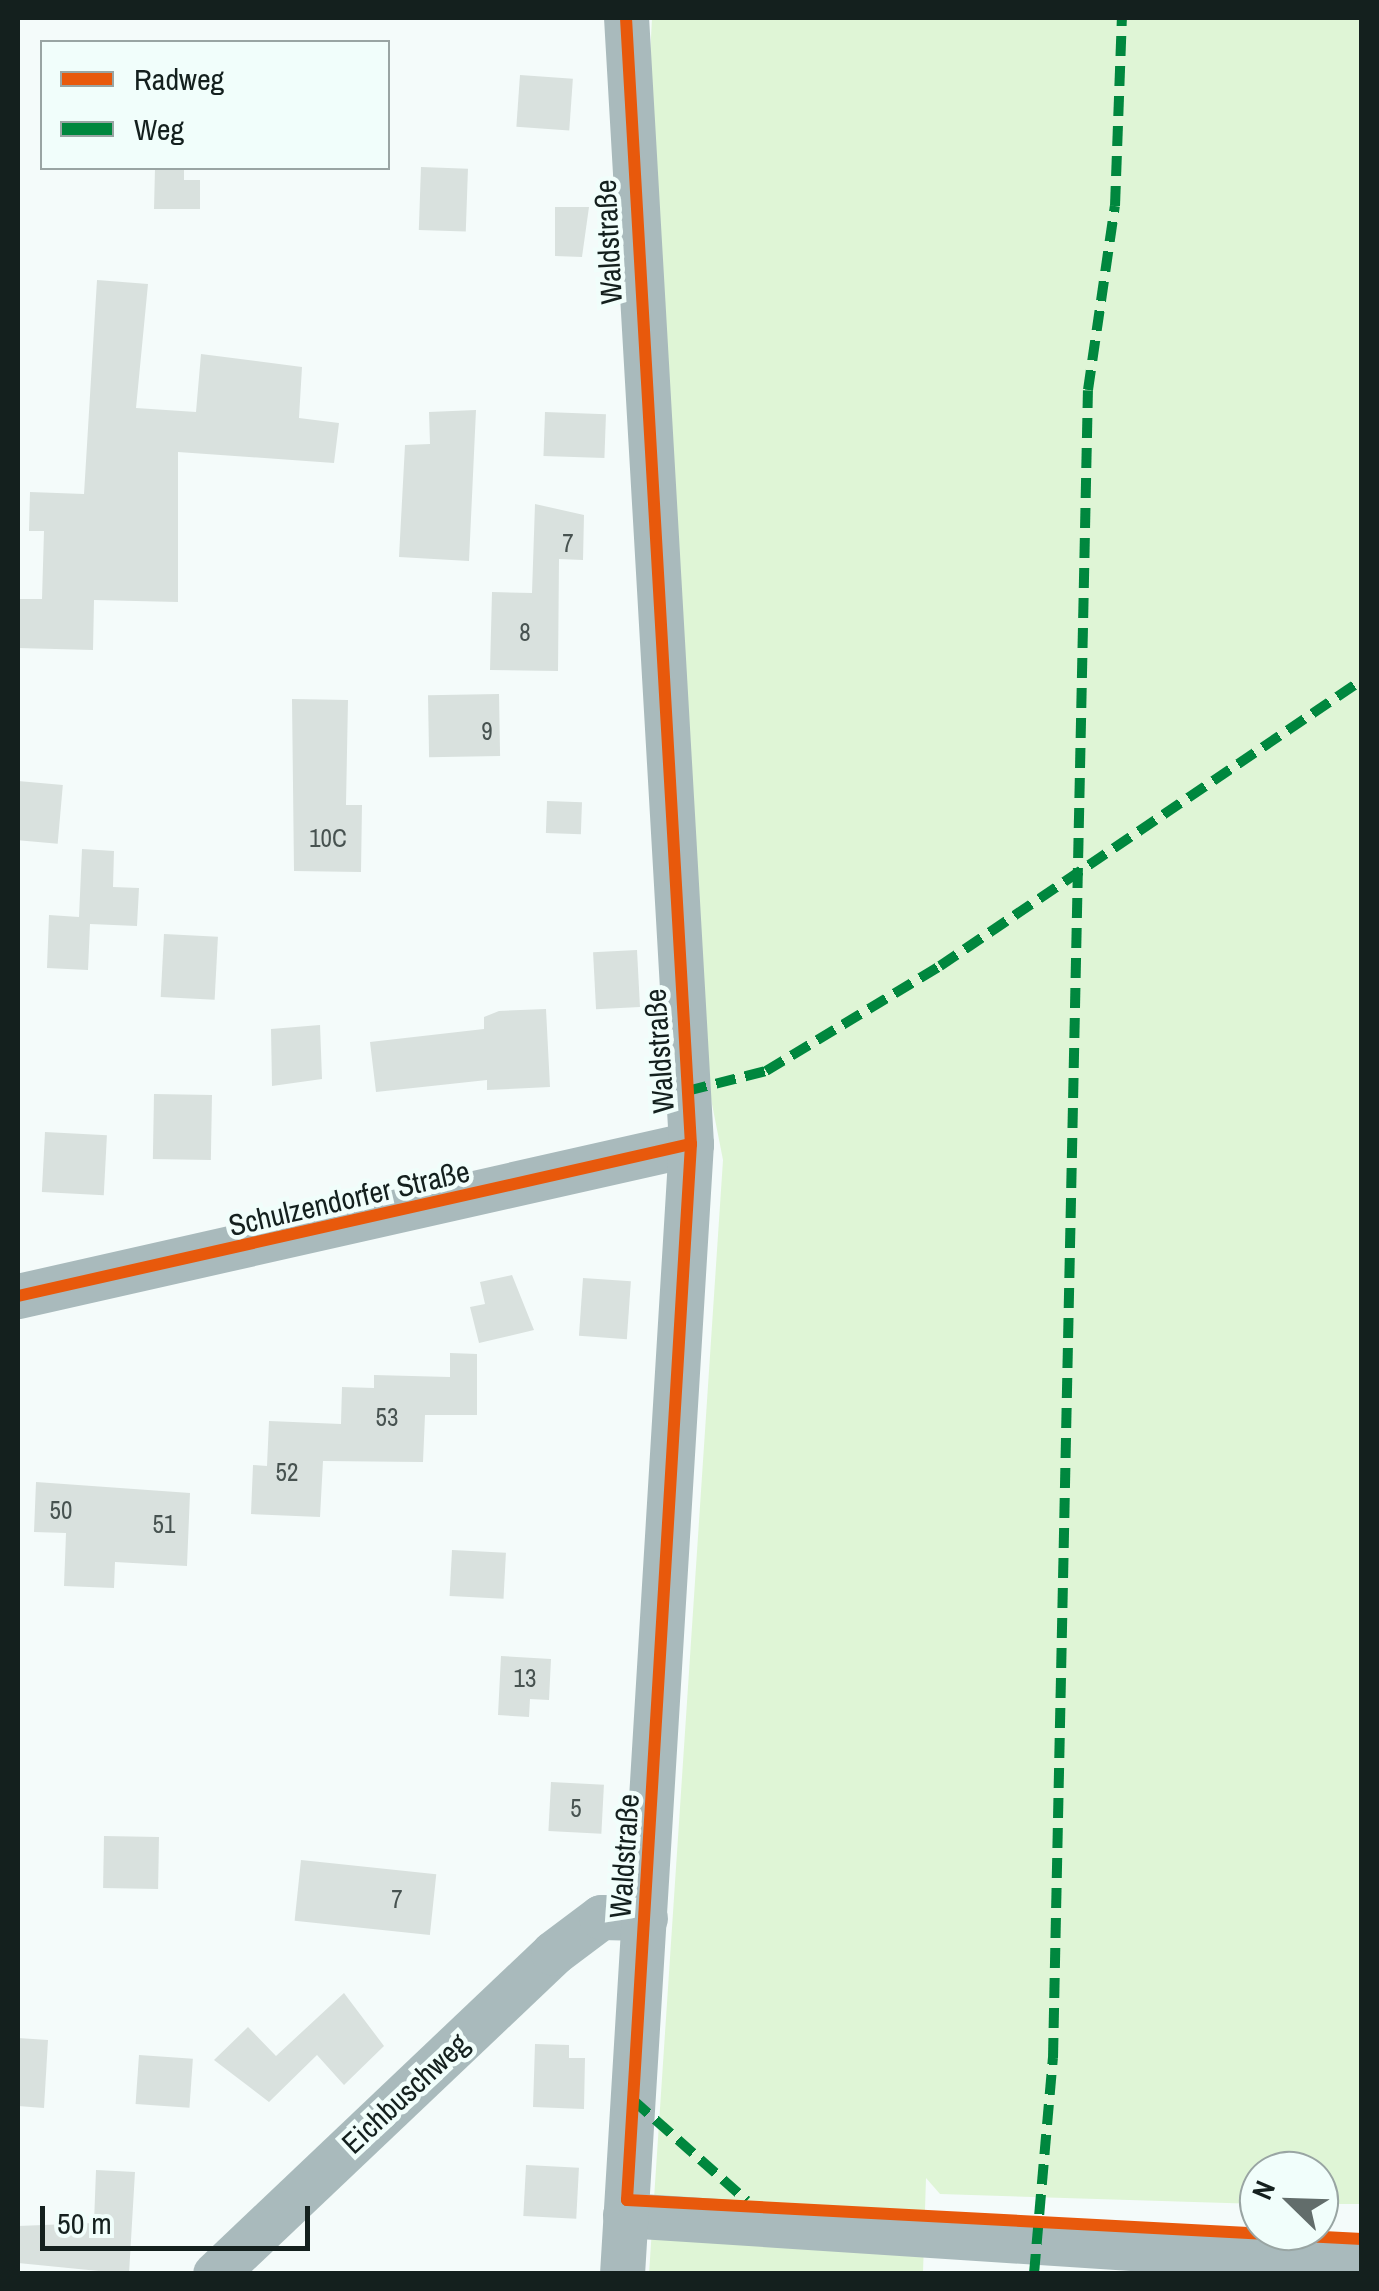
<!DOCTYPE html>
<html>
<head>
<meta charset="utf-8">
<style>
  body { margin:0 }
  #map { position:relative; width:1379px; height:2291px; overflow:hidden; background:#f4fbfa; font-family:"Archivo Narrow",sans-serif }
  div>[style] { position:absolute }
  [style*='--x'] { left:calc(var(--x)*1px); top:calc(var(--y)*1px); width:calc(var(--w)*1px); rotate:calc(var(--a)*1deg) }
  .green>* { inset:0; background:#dff5d6 }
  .building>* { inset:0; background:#d9e1de; transform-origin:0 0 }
  .minor>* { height:45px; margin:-22.5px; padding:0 22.5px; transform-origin:22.5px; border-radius:22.5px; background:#a9babc }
  .quiet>* { height:10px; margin-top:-5px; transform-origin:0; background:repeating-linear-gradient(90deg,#00873e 0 20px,transparent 0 30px) }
  .cycleway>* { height:12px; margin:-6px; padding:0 6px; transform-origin:6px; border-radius:6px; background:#e8590c }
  span { translate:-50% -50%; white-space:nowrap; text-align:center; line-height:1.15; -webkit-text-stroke:9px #f1fefb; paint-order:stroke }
  .number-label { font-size:25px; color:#475250 }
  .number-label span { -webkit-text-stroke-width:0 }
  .street-label { font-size:30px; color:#14201e }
  .frame { position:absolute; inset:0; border:20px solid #14201e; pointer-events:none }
  .legend { position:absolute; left:40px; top:40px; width:350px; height:130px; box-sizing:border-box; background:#f1fefb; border:2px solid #99a5a3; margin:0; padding:12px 18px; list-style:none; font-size:30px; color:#14201e }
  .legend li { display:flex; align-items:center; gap:20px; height:50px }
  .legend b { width:50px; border:2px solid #99a5a3 }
  .north { position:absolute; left:1239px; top:2151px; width:100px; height:100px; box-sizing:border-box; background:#f1fefb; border:2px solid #99a5a3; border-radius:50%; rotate:293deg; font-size:28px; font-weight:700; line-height:40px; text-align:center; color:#14201e }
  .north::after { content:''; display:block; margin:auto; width:35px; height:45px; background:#626d6b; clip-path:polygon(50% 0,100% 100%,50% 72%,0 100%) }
  .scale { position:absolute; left:40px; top:2206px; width:270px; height:45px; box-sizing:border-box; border:5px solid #14201e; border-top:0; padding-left:12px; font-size:30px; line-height:35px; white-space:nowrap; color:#14201e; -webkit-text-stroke:8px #f1fefb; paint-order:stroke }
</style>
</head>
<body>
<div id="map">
  <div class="green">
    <div style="clip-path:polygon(652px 18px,1361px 18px,1361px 2204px,1319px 2204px,1319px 2171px,1259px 2171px,1259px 2204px,940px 2194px,926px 2178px,923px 2273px,649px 2274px,723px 1160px,700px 1043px,647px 117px)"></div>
  </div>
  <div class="building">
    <div style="left:520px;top:75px;width:53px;height:52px;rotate:4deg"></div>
    <div style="left:421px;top:167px;width:47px;height:63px;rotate:2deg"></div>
    <div style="clip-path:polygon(155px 168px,184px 168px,184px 180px,200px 180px,200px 209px,154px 209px)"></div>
    <div style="clip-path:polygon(555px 207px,589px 207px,582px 257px,555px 256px)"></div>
    <div style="clip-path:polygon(97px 280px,148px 284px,136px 408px,196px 412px,201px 354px,302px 367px,299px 418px,339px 423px,334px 463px,178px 452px,178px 602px,94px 600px,93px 650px,18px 648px,18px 599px,42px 599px,44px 531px,29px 531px,30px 492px,84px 494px)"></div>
    <div style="clip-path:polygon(476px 410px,469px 561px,399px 557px,405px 445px,430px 444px,429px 412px)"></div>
    <div style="left:545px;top:412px;width:61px;height:44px;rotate:2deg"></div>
    <div style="clip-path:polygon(535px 504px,584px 515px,583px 560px,559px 559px,558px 671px,490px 670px,492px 592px,532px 593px)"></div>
    <div style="left:499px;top:694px;width:62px;height:71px;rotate:89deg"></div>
    <div style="clip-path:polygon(292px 699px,348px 700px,346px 805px,362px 805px,361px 872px,294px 871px)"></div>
    <div style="left:18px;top:781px;width:45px;height:59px;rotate:5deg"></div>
    <div style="left:547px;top:801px;width:35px;height:32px;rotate:2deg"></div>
    <div style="clip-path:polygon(82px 849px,114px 851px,113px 887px,139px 888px,137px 926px,90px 924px,88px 970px,47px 968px,49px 915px,79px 917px)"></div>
    <div style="left:164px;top:934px;width:54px;height:63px;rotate:3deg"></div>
    <div style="left:637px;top:950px;width:57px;height:44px;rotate:87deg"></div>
    <div style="clip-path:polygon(546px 1009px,550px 1087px,487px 1090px,487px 1080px,376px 1092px,370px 1042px,484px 1029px,484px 1017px,499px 1011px)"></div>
    <div style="clip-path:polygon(320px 1025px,322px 1079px,272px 1086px,271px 1029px)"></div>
    <div style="left:154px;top:1094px;width:58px;height:65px;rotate:1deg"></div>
    <div style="left:45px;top:1132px;width:62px;height:60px;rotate:3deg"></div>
    <div style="clip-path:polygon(512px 1275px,534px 1330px,479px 1343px,470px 1307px,485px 1304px,480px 1282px)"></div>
    <div style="left:583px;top:1278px;width:48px;height:58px;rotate:4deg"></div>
    <div style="clip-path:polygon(450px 1353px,477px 1354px,477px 1415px,425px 1415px,423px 1462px,323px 1461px,320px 1517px,251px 1514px,253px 1465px,267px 1466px,269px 1421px,341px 1424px,342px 1387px,374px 1388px,374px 1375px,450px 1377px)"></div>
    <div style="clip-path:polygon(36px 1482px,190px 1493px,187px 1566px,115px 1562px,114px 1588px,64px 1586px,66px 1533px,34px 1532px)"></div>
    <div style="left:452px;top:1550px;width:54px;height:46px;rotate:3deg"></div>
    <div style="clip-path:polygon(501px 1656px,551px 1659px,549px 1700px,530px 1699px,529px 1717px,498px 1715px)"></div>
    <div style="left:551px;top:1782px;width:53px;height:49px;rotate:3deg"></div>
    <div style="left:104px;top:1836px;width:55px;height:52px;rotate:1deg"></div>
    <div style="left:301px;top:1860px;width:136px;height:61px;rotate:6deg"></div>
    <div style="clip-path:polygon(344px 1993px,384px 2046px,344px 2085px,317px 2055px,269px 2102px,214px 2060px,248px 2027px,276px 2056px)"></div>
    <div style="clip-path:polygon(18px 2038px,48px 2040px,44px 2108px,18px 2106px)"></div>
    <div style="clip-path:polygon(535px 2044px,569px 2045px,569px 2058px,585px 2058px,584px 2109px,533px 2107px)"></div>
    <div style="left:139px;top:2055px;width:54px;height:49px;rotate:4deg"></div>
    <div style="left:526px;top:2165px;width:53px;height:51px;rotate:3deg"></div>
    <div style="clip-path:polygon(96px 2170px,135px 2172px,129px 2274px,18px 2263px,18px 2226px,94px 2223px)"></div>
  </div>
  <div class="minor">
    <div style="--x:18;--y:1296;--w:690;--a:-12.73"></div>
    <div style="--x:625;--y:2215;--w:739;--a:3.73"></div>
    <div style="--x:215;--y:2274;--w:466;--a:-43.5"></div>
    <div style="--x:553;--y:1953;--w:60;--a:-36.9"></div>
    <div style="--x:601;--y:1917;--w:44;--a:1.3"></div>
    <div style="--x:622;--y:2274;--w:1132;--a:-86.51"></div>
    <div style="--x:691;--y:1144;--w:1128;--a:-93.3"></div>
  </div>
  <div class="quiet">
    <div style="--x:687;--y:1091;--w:81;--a:-14.2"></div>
    <div style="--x:766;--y:1071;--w:203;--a:-31.1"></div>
    <div style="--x:940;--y:966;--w:510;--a:-34.13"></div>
    <div style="--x:633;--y:2100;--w:152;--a:41.5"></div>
    <div style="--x:1034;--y:2274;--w:217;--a:-85"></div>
    <div style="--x:1053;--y:2058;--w:1668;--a:-88.8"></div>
    <div style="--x:1088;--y:390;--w:186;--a:-81.7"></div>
    <div style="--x:1115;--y:206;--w:188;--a:-87.9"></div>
  </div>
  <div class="cycleway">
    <div style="--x:626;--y:18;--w:1128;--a:86.7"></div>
    <div style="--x:691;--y:1144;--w:1058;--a:93.47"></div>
    <div style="--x:627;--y:2200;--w:736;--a:3.04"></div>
    <div style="--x:18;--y:1296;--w:690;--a:-12.73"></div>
  </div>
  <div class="number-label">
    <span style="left:568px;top:543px">7</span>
    <span style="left:525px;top:632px">8</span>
    <span style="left:487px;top:731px">9</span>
    <span style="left:328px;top:838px">10C</span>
    <span style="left:387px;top:1417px">53</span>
    <span style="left:287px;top:1472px">52</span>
    <span style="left:61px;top:1510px">50</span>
    <span style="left:164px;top:1524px">51</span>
    <span style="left:525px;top:1678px">13</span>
    <span style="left:576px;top:1808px">5</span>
    <span style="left:397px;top:1899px">7</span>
  </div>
  <div class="street-label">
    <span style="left:608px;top:242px;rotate:-93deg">Waldstraße</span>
    <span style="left:659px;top:1051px;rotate:-94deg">Waldstraße</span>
    <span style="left:349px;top:1198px;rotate:-13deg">Schulzendorfer Straße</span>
    <span style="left:624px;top:1856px;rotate:-86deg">Waldstraße</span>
    <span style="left:405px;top:2093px;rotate:-43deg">Eichbuschweg</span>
  </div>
  <div class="frame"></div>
  <ul class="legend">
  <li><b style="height:12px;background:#e8590c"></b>Radweg</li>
  <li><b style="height:12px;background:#00873e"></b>Weg</li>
  </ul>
  <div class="north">N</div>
  <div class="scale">50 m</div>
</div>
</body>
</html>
